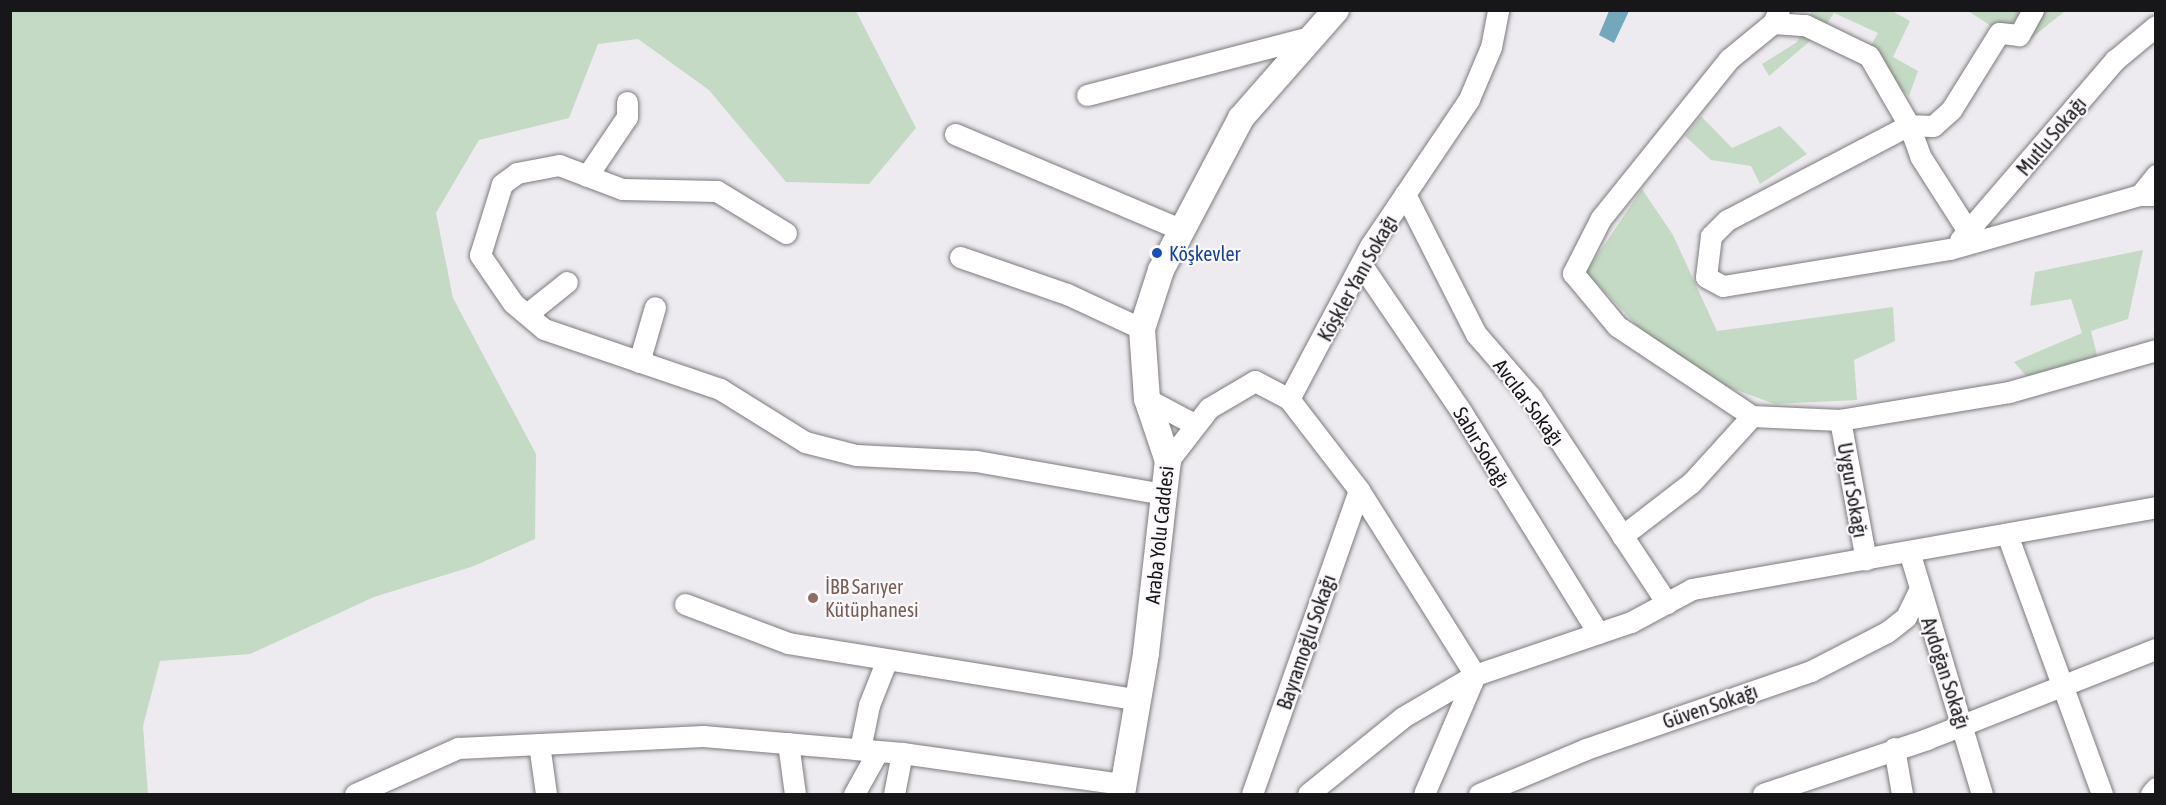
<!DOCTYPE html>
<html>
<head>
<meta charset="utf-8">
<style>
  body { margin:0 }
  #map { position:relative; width:2166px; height:805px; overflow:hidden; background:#eeebf0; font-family:"Asap Condensed",sans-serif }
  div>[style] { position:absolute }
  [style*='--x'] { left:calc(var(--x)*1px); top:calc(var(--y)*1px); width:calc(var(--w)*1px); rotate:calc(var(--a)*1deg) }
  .green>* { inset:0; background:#c4dac4 }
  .water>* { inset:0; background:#73a7bb }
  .roads { filter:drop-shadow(0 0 2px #7d7b7f) drop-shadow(0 0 2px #7d7b7f) }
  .minor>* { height:21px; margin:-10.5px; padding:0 10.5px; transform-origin:10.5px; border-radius:10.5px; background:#fff }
  .tertiary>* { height:26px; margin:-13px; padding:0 13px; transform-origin:13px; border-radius:13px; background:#fff }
  .dots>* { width:16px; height:16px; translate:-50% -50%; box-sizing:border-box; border:3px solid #fcf9fd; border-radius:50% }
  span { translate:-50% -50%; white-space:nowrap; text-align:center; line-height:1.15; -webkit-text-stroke:4.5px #fcf9fd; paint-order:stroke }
  .street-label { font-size:20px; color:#171618 }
  .transit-label { font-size:20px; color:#164399 }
  .left { translate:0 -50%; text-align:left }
  .education-label { font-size:20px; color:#785e54 }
  .frame { position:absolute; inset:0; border:12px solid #171618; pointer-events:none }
</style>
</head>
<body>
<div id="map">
  <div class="green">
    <div style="clip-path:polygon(1890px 10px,1910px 21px,1893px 57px,1918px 71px,1909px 96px,1864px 58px,1878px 33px,1834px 13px,1823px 30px,1769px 76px,1762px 64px,1797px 42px,1812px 11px)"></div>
    <div style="clip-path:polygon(10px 11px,856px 11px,916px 128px,869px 184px,786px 182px,709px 90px,638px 39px,598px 44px,569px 118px,479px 140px,436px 213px,453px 298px,536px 454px,535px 539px,474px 566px,374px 597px,250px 654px,160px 661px,143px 726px,148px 794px,11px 794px)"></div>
    <div style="clip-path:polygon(1968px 11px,2065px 11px,2022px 46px)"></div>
    <div style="clip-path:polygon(1701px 116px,1732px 148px,1780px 126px,1807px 154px,1760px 184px,1751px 166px,1711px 160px,1685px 136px)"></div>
    <div style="clip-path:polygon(1642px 189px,1673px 235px,1717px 331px,1893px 307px,1895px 341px,1854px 360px,1857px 400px,1775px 404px,1728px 387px,1648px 337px,1586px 272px)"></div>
    <div style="clip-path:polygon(2143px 250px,2128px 319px,2091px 331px,2098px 359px,2033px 384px,2014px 362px,2082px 333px,2071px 299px,2030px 306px,2035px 272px)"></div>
  </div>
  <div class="water">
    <div style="clip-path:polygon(1609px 11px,1629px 11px,1614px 43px,1599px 35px)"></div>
  </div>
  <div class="roads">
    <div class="minor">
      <div style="--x:1779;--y:10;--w:14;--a:115"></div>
      <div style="--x:1773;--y:23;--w:57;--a:140.7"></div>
      <div style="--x:1729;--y:59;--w:204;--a:128.8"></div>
      <div style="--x:1601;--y:218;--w:62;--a:117"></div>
      <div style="--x:1573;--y:273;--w:69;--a:50.3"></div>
      <div style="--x:1617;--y:326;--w:162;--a:33.7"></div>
      <div style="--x:1752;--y:416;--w:88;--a:2.6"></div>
      <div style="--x:1840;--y:420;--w:171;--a:-9.4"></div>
      <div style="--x:2009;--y:392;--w:153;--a:-15.9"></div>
      <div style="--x:2033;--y:10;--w:29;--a:119"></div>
      <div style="--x:2019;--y:35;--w:20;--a:-174"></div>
      <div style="--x:1999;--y:33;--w:91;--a:121.9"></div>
      <div style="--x:1951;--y:110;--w:24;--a:138"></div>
      <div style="--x:1933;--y:126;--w:24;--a:-178"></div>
      <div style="--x:1909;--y:125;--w:205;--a:152.4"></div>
      <div style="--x:1727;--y:220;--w:23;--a:135"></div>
      <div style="--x:1711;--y:236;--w:41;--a:97"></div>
      <div style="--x:1706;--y:277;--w:19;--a:28"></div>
      <div style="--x:1723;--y:286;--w:230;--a:-9.3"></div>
      <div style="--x:1950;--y:249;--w:198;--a:-15.9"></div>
      <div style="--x:2140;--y:195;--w:16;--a:0"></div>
      <div style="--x:1773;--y:23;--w:32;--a:4"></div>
      <div style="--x:1805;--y:25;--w:71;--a:25.8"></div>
      <div style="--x:1869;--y:56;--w:80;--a:59.9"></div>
      <div style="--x:1909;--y:125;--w:33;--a:70"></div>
      <div style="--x:1920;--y:156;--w:89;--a:57.4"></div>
      <div style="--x:1087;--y:95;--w:235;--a:-14.6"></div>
      <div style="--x:955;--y:134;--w:246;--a:22.9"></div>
      <div style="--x:587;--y:176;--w:71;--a:-55.9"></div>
      <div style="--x:627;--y:117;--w:15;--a:-90"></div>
      <div style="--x:1405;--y:194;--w:157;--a:63.1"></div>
      <div style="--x:1476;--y:334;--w:84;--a:48.9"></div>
      <div style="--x:1531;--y:397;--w:247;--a:56.6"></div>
      <div style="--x:2140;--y:195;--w:26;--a:-51"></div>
      <div style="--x:786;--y:233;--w:81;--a:-148.7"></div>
      <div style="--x:717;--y:191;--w:95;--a:-178.8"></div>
      <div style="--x:622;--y:189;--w:67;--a:-159.1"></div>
      <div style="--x:559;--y:165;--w:43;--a:169.2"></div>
      <div style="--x:517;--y:173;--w:19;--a:144"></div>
      <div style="--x:502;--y:184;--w:74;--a:107.2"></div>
      <div style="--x:480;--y:255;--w:58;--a:55.5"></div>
      <div style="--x:513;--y:303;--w:40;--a:40"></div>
      <div style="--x:544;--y:329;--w:186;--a:18.8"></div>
      <div style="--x:720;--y:389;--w:100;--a:31.9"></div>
      <div style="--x:805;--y:442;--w:53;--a:14.3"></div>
      <div style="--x:856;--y:455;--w:120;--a:2.9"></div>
      <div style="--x:976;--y:461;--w:191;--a:10"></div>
      <div style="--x:1960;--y:240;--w:238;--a:-49.3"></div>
      <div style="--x:2115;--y:60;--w:53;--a:-39.7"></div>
      <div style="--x:960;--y:257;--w:113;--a:19.1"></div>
      <div style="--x:1067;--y:294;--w:83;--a:25"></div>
      <div style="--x:1361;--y:264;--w:178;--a:55.8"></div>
      <div style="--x:1461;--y:411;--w:261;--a:58.3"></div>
      <div style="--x:527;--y:314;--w:51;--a:-38.7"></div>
      <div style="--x:639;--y:362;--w:57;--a:-73.8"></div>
      <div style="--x:1147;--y:399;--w:55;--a:28"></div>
      <div style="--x:1289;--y:399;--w:173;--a:-62.1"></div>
      <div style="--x:1370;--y:246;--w:177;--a:-56"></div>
      <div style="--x:1469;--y:99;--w:56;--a:-67.1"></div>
      <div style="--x:1491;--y:47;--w:38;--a:-79"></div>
      <div style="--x:1840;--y:420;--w:142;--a:79.5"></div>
      <div style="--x:1168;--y:461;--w:67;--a:-52.3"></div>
      <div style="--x:1209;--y:408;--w:53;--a:-30.4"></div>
      <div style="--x:1255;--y:381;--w:38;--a:28"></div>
      <div style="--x:1289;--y:399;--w:115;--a:52.4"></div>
      <div style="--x:1359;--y:490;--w:218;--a:57.9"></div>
      <div style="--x:1475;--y:675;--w:129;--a:113.2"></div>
      <div style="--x:1622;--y:536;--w:88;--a:-37.6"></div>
      <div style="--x:1692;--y:482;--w:89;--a:-47.7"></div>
      <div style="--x:2008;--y:537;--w:274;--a:69.9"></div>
      <div style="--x:1909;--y:551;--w:254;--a:73.3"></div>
      <div style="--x:685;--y:604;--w:110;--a:20.7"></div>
      <div style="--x:788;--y:643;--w:355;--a:9.2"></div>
      <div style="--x:788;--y:743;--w:51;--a:82.2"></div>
      <div style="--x:539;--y:744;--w:50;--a:82"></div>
      <div style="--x:1894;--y:748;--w:47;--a:80.1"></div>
      <div style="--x:860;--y:749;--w:45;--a:-78.4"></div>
      <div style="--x:869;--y:705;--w:46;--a:-68.4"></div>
      <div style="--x:355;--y:794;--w:113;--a:-24.1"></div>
      <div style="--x:458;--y:748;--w:245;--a:-2.8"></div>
      <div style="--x:703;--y:736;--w:200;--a:4.9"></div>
      <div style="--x:902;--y:753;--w:223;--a:8"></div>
      <div style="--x:854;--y:794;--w:49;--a:-60.8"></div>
      <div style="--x:894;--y:794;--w:42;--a:-79"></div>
      <div style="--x:1252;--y:794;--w:322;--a:-70.6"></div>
      <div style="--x:1308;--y:794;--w:122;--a:-39"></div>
      <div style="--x:1403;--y:717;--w:83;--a:-30.3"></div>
      <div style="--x:1475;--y:675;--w:165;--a:-18.8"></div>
      <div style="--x:1631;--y:622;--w:69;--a:-28.4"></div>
      <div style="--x:1692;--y:589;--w:471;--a:-10"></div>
      <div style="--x:1479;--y:794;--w:116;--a:-22.8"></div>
      <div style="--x:1586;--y:749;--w:238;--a:-19.1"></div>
      <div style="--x:1811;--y:671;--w:85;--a:-27.2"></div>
      <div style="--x:1887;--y:632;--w:24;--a:-38"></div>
      <div style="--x:1906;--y:617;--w:30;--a:-64"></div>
      <div style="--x:1763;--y:794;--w:173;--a:-18.5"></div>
      <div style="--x:1927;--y:739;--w:246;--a:-21.5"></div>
      <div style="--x:2151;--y:794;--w:8;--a:-50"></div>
    </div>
    <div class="tertiary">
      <div style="--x:1122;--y:794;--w:143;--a:-80.3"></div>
      <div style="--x:1146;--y:653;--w:193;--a:-83.5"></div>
      <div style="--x:1168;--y:461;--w:65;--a:-108.7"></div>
      <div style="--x:1147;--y:399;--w:70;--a:-94.1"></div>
      <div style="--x:1142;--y:329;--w:62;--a:-72.1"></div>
      <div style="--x:1161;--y:270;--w:172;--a:-62.2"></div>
      <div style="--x:1241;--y:118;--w:144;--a:-48.7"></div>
    </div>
  </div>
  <div class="dots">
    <div style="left:1157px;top:253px;background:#1a4fb4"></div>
    <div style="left:813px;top:598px;background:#8d6e63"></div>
  </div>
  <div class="street-label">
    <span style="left:2051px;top:136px;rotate:-50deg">Mutlu Sokağı</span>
    <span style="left:1357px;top:278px;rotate:-61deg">Köşkler Yanı Sokağı</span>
    <span style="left:1529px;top:402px;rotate:53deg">Avcılar Sokağı</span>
    <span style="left:1482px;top:447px;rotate:59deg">Sabır Sokağı</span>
    <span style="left:1853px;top:490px;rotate:80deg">Uygur Sokağı</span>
    <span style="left:1159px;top:535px;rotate:-84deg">Araba Yolu Caddesi</span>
    <span style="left:1306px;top:642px;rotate:-71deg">Bayramoğlu Sokağı</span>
    <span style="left:1946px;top:673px;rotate:72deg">Aydoğan Sokağı</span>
    <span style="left:1710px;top:706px;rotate:-19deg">Güven Sokağı</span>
  </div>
  <div class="transit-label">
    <span class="left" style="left:1169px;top:253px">Köşkevler</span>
  </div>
  <div class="education-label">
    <span class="left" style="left:825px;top:598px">İBB Sarıyer<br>Kütüphanesi</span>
  </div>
  <div class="frame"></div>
</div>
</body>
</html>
